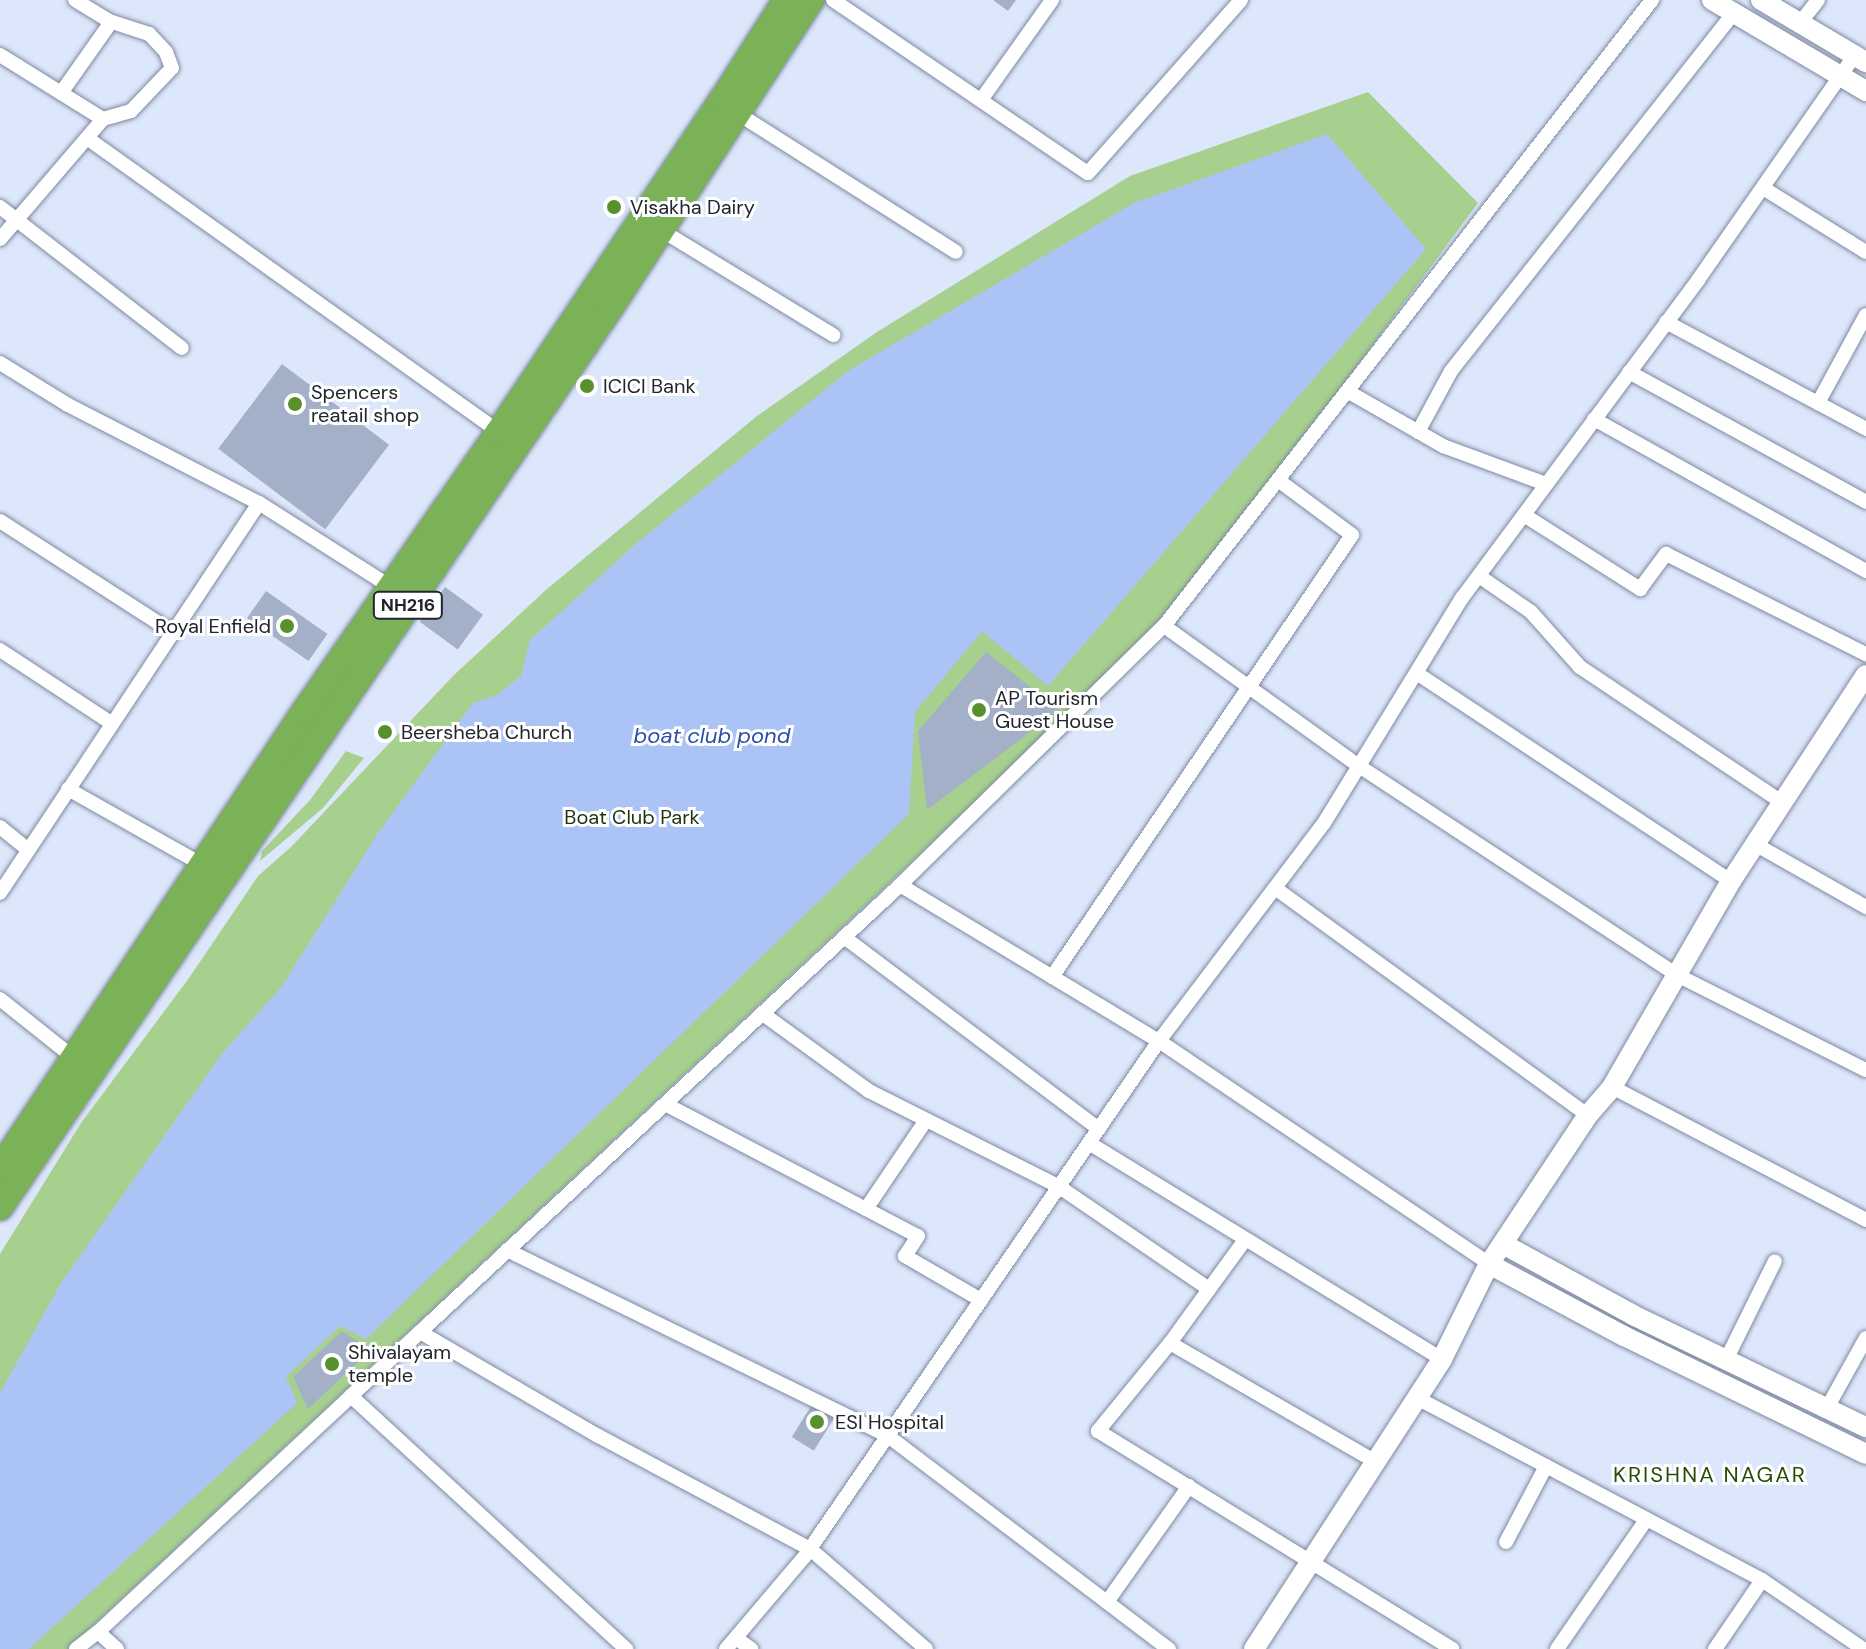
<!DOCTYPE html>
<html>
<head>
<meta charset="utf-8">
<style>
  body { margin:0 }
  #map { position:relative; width:1866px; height:1649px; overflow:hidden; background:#dde7fb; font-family:"DM Sans",sans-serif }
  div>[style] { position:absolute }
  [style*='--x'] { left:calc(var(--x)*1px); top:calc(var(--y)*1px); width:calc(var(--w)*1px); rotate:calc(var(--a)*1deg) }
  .green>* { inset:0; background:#a7d08e }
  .water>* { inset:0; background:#acc4f5 }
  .building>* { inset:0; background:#a4b0c8; transform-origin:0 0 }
  .roads { filter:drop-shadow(0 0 2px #7e89a0) drop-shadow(0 0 2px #7e89a0) }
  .street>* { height:14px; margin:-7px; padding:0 7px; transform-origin:7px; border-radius:7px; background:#fff }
  .secondary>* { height:20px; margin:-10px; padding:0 10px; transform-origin:10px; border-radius:10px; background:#fff }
  .highway>* { height:26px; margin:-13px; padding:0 13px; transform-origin:13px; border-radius:13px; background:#7bb157 }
  .dots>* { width:22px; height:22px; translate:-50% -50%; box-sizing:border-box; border:4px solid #fff; border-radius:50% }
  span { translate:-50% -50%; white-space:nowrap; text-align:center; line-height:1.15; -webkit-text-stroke:6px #fff; paint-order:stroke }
  .shield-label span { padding:2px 6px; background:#fff; border:2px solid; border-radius:6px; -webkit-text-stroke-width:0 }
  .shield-label { font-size:18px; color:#21252e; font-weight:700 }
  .poi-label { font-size:20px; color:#21252e }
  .left { translate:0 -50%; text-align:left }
  .right { translate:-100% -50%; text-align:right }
  .park-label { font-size:20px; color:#1f3311 }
  .water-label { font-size:22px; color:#2a4fab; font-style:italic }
  .neighbourhood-label { font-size:22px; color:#294c0b; letter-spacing:2px }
</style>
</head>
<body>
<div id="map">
  <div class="green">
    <div style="clip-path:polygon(1368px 92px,1478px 203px,1178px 608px,897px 876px,68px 1649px,0 1649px,0 1254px,81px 1123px,189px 978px,258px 876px,291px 847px,454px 675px,547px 589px,757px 416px,877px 332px,1130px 176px)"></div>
    <div style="clip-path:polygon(346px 751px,364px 758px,323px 808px,260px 861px,262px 851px,310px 800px)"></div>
  </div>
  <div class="water">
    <div style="clip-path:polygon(1327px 134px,1426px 249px,1048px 686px,982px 631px,915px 712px,909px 814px,366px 1339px,340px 1326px,286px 1377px,297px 1403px,29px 1649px,0 1649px,0 1393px,61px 1283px,221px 1055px,282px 986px,378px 833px,473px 703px,497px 695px,521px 676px,530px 640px,638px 542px,848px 371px,1134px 203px)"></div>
  </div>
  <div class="building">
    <div style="clip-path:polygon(993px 0,1016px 0,1008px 11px)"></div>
    <div style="left:282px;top:364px;width:134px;height:106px;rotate:37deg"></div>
    <div style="left:445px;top:587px;width:47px;height:43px;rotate:36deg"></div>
    <div style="left:266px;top:591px;width:75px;height:33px;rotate:35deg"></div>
    <div style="clip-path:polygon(986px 652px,1059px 710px,927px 810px,918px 731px)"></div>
    <div style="clip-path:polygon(342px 1331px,371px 1350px,308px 1409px,293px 1377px)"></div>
    <div style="left:813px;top:1403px;width:26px;height:40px;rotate:32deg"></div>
  </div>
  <div class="roads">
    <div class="street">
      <div style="--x:833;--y:0;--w:308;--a:34.2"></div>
      <div style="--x:1088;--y:173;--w:231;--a:-48.5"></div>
      <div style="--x:1800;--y:23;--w:29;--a:-52"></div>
      <div style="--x:0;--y:55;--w:121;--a:31.9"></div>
      <div style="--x:103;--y:119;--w:158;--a:130.6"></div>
      <div style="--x:61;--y:93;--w:87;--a:-54.8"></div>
      <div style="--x:111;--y:22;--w:42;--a:-148.6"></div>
      <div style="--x:981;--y:100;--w:123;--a:-54.6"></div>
      <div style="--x:737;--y:113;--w:259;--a:32.4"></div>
      <div style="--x:103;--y:119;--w:29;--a:-16"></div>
      <div style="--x:131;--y:111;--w:59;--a:-46.4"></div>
      <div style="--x:172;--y:68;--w:17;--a:-111"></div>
      <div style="--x:166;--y:52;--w:25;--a:-133"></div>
      <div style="--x:149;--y:34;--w:40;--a:-162"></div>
      <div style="--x:87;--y:138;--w:506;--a:35.51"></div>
      <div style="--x:1763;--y:188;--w:121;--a:31.9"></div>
      <div style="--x:0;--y:207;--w:230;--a:37.8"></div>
      <div style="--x:661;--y:230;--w:202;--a:31.4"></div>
      <div style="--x:1666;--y:322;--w:227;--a:28.1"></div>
      <div style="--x:0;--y:363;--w:80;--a:31.7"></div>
      <div style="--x:68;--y:405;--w:215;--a:27.2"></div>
      <div style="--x:259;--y:503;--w:160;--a:32.5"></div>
      <div style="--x:1629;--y:372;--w:270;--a:28.7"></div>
      <div style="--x:1347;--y:391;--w:111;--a:29.8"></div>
      <div style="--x:1443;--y:446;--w:110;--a:20.3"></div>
      <div style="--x:1818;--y:403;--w:100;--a:-61.4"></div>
      <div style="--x:1594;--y:419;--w:312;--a:29.2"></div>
      <div style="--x:1418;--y:432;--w:69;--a:-61.6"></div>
      <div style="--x:1451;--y:371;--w:456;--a:-51.7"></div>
      <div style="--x:1524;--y:515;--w:138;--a:32.5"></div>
      <div style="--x:1640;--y:589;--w:44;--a:-53.4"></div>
      <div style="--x:1666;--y:554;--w:224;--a:26.6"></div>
      <div style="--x:0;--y:521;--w:203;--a:32.8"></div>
      <div style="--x:1479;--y:576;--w:63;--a:34.7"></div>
      <div style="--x:1531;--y:612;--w:74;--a:48.3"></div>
      <div style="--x:1580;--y:667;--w:243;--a:33.8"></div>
      <div style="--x:1164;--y:626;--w:240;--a:35.7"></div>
      <div style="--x:1359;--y:766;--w:383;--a:33.3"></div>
      <div style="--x:1679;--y:976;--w:209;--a:26.7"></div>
      <div style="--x:0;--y:650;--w:133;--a:33.3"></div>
      <div style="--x:1418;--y:674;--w:375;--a:33.5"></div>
      <div style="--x:68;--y:789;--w:155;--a:29.4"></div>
      <div style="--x:0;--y:827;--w:36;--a:39"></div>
      <div style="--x:1755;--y:844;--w:128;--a:29.6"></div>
      <div style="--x:900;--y:885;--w:302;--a:31.1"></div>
      <div style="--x:1159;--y:1041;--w:398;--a:34"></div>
      <div style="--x:1275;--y:888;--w:387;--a:36"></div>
      <div style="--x:0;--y:893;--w:468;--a:-56.4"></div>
      <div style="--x:844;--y:937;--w:319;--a:37"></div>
      <div style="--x:1052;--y:977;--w:534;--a:-55.83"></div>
      <div style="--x:1352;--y:535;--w:92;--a:-143.4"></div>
      <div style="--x:0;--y:999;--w:95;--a:38.6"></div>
      <div style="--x:763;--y:1014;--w:131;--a:36"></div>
      <div style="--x:869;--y:1091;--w:212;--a:26.7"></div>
      <div style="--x:1058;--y:1186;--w:183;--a:34.3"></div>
      <div style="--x:1612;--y:1087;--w:287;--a:27.6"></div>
      <div style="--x:667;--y:1105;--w:283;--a:27.6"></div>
      <div style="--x:918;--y:1236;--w:24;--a:123"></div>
      <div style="--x:905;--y:1256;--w:88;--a:30.1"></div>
      <div style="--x:1089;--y:1143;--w:414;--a:31.5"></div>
      <div style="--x:866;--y:1209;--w:107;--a:-56"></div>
      <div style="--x:507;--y:1250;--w:424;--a:26"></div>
      <div style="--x:888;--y:1436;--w:353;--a:37.2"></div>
      <div style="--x:420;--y:1332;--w:94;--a:137.2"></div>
      <div style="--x:351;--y:1396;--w:374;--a:42.6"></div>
      <div style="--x:1170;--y:1343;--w:126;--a:-54"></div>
      <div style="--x:1726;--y:1360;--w:110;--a:-63.7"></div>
      <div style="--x:1417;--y:1398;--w:390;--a:27.8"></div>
      <div style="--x:1762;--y:1580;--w:122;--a:34.3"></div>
      <div style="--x:1827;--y:1408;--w:80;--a:-60.9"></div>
      <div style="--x:1376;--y:1462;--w:238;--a:-150"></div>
      <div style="--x:1170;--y:1343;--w:114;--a:129.3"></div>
      <div style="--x:1098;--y:1431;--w:416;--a:31.6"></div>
      <div style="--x:1506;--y:1542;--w:86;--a:-62.2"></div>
      <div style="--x:1107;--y:1602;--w:142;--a:-54.7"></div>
      <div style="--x:736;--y:1638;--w:19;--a:36"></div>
      <div style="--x:76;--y:1649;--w:28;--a:-38"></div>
      <div style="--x:117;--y:1649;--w:25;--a:-138"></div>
      <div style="--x:98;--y:1632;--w:346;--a:-43"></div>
      <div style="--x:726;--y:1649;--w:122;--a:-49.7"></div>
      <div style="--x:805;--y:1556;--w:625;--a:-55.5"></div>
      <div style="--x:1159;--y:1041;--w:273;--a:-52.9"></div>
      <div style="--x:1324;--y:823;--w:264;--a:-58.5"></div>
      <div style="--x:1462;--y:598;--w:396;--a:-53.4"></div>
      <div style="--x:1698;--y:280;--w:273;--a:-55.1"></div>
      <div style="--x:926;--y:1649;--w:153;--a:-139.2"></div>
      <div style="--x:810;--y:1549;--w:240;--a:-151.9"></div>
      <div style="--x:598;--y:1436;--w:206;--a:-149.7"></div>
      <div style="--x:420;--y:1332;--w:650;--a:-42.94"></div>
      <div style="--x:896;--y:889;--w:375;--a:-44.5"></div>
      <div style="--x:1164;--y:626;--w:794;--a:-52.06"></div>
      <div style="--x:1557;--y:1649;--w:157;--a:-55.4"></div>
      <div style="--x:1715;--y:1649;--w:83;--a:-55.7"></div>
    </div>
    <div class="secondary">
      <div style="--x:1712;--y:0;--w:179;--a:30.6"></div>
      <div style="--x:1761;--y:0;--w:122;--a:30.6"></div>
      <div style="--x:1503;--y:1244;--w:148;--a:28.6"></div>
      <div style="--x:1633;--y:1315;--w:259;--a:25.7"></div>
      <div style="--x:1489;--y:1264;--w:153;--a:28.1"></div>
      <div style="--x:1624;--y:1336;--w:269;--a:26"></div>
      <div style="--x:1254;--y:1649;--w:346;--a:-57"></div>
      <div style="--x:1442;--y:1359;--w:106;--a:-63.7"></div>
      <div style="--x:1489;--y:1264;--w:179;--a:-56.4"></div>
      <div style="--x:1588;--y:1115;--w:37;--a:-49"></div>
      <div style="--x:1612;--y:1087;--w:238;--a:-60"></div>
      <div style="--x:1731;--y:881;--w:246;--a:-56.8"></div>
    </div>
    <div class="highway">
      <div style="--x:0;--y:1169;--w:550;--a:-56.34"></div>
      <div style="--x:305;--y:711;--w:340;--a:-55.2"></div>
      <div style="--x:499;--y:432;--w:401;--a:-56.1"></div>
      <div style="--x:723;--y:99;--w:117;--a:-57.5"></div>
      <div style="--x:0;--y:1207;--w:1090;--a:-55.84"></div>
      <div style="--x:612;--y:305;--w:364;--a:-56.9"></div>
    </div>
  </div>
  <div class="dots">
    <div style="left:614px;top:207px;background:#58902c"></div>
    <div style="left:587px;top:386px;background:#58902c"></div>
    <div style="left:295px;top:404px;background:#58902c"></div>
    <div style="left:287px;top:626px;background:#58902c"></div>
    <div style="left:979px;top:710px;background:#58902c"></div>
    <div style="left:385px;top:732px;background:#58902c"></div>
    <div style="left:332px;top:1364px;background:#58902c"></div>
    <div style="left:817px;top:1422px;background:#58902c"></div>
  </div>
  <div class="shield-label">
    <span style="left:408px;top:605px">NH216</span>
  </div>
  <div class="poi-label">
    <span class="left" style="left:630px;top:207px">Visakha Dairy</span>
    <span class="left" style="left:603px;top:386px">ICICI Bank</span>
    <span class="left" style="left:311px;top:404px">Spencers<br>reatail shop</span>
    <span class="right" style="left:271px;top:626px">Royal Enfield</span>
    <span class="left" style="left:995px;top:710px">AP Tourism<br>Guest House</span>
    <span class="left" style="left:401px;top:732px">Beersheba Church</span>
    <span class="left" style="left:348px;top:1364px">Shivalayam<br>temple</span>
    <span class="left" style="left:835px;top:1422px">ESI Hospital</span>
  </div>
  <div class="park-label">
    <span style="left:632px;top:817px">Boat Club Park</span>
  </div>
  <div class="water-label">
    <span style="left:712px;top:736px">boat club pond</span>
  </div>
  <div class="neighbourhood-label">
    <span style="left:1710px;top:1475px">KRISHNA NAGAR</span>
  </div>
</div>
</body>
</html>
